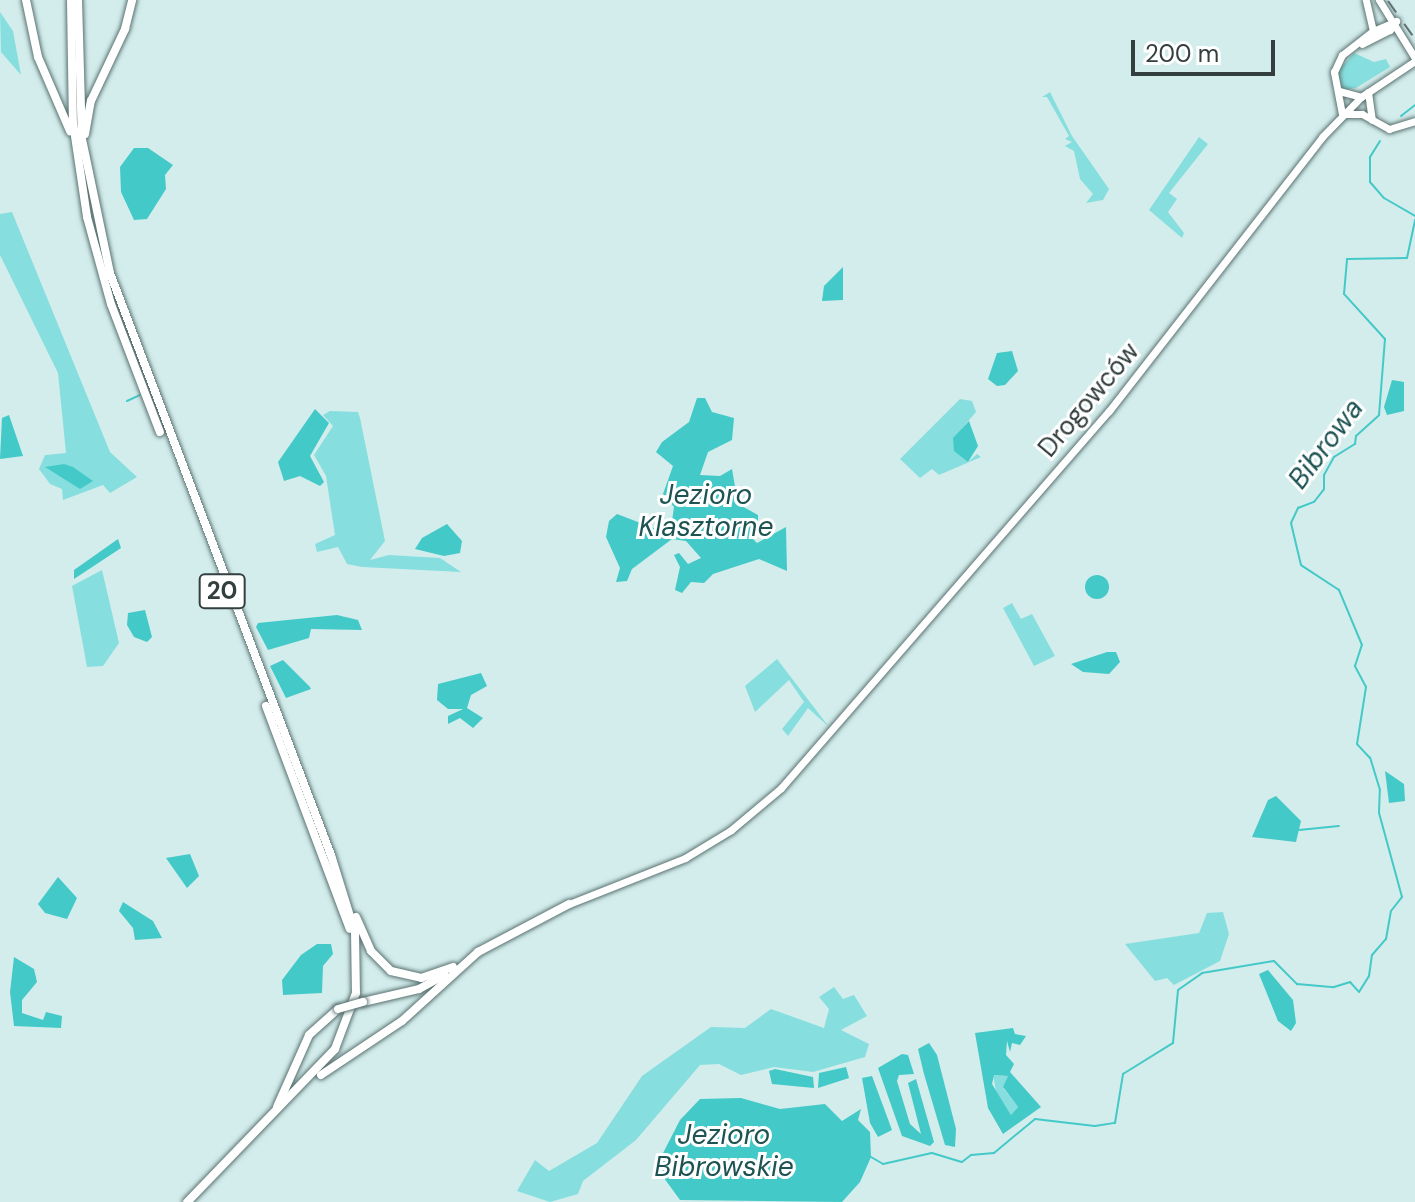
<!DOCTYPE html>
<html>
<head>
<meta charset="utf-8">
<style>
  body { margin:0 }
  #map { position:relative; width:1415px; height:1202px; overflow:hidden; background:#d3edec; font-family:"DM Sans",sans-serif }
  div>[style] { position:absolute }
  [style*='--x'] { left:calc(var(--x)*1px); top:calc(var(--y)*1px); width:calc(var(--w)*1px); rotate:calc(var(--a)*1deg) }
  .green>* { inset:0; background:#86dfde }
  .water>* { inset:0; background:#43c9c7 }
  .round { border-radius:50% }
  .stream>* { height:2px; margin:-1px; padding:0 1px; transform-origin:1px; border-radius:1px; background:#43c9c7 }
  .roads { filter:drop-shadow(0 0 2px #5a7271) drop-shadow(0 0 2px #5a7271) }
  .secondary>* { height:7px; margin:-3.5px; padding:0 3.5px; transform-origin:3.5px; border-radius:3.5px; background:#fff }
  .primary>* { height:8px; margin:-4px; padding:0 4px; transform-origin:4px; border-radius:4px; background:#fff }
  .rail>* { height:2px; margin-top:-1px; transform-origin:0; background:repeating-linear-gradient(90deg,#606f6f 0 14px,transparent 0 28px) }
  .bridges { filter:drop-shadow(0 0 2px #5a7271) drop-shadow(0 0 2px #5a7271) }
  .primary-bridge>* { height:8px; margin:-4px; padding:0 4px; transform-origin:4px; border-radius:4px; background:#fff }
  span { translate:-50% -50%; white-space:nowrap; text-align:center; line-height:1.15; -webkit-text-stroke:6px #fff; paint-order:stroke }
  .shield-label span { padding:2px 6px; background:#fff; border:2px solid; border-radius:6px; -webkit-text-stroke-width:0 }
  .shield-label { font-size:24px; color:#333e3e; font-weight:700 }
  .street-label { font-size:26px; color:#333e3e }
  .water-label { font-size:28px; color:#1d5453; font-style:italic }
  .scale { position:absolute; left:1131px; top:40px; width:144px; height:36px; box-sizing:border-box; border:4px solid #333e3e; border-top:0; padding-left:10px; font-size:24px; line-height:28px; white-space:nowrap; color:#333e3e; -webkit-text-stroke:6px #fff; paint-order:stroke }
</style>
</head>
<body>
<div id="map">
  <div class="green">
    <div style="clip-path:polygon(0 12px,13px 31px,21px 75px,1px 52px)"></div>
    <div style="clip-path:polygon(1354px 53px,1374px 62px,1386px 59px,1390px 67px,1356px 88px,1343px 90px,1337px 72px)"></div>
    <div style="clip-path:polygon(1050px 92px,1072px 136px,1109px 189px,1103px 200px,1086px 203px,1093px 194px,1080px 179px,1074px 151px,1065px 146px,1072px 142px,1065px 139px,1069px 136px,1047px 97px,1042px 97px)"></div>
    <div style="clip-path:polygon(1199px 137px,1208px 144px,1169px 193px,1177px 199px,1168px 212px,1184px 233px,1182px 238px,1149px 210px)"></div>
    <div style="clip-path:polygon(12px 212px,110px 452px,137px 477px,110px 493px,103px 485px,63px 500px,62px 489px,50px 484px,39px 469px,45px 455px,66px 453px,58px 373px,0 255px,0 214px)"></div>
    <div style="clip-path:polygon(960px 399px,972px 401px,976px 412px,953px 439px,968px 462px,977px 454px,981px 457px,939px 475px,932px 469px,920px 478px,900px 459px)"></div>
    <div style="clip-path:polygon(330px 411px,358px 412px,360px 418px,385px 541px,370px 560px,389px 555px,440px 558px,461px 572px,362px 567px,347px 564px,338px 547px,317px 552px,315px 544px,335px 535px,326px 476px,314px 455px,333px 426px,323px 415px)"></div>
    <div style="clip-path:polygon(102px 570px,119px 643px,103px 666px,87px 667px,72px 586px)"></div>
    <div style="clip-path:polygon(1012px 603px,1021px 619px,1032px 614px,1055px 656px,1034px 666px,1003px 608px)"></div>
    <div style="clip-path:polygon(777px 659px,829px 727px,808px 708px,788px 736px,782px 729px,804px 702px,789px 680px,755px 712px,745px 686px)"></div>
    <div style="clip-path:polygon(1223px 912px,1229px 934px,1220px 961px,1174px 985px,1167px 978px,1155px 981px,1125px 944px,1199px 933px,1207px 913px)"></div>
    <div style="clip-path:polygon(834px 987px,843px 999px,854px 995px,867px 1016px,841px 1030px,869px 1044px,865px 1057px,813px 1072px,774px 1067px,741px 1075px,719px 1064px,700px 1065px,636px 1140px,583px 1181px,578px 1194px,550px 1202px,517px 1191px,535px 1160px,549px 1171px,597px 1143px,642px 1076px,711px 1027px,745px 1028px,771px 1009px,824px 1028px,829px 1009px,819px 997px)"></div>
    <div style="clip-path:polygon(993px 1075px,1008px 1076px,1003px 1088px,1018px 1107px,1011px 1115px,996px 1091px)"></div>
  </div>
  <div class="water">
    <div style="clip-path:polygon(134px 148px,148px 148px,173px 165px,165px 175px,166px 189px,147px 219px,134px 220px,121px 192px,120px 167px)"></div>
    <div style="clip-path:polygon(843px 267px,843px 300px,822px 301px,824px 286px)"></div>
    <div style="clip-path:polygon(1012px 351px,1018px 371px,1005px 385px,997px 386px,988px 379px,997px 353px)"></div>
    <div style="clip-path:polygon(1392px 380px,1404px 382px,1404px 411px,1387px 415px,1384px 407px)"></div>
    <div style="clip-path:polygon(697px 398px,705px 398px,712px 412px,734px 418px,732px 440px,708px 452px,700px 475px,720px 476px,732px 469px,738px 504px,758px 515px,758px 527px,749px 535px,757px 543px,786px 527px,787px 571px,759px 559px,713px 574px,704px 583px,691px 582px,682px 593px,675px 590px,680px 567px,674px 555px,679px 553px,688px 564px,701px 558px,686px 541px,672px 539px,632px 569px,627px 581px,616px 582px,620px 568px,606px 537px,609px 521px,617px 514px,659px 530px,672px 521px,674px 507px,663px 494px,673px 466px,656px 452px,662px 442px,689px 422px)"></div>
    <div style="clip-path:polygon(315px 409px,329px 423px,310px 456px,324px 482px,320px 486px,300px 476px,284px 481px,278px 462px)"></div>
    <div style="clip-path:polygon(9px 415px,23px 456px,0 459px,2px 418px)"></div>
    <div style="clip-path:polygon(969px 421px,978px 446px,968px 462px,954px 451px,953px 438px)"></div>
    <div style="clip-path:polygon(64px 464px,73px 467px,93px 481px,80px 489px,45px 467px)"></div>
    <div style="clip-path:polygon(447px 524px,462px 541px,460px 553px,444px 556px,415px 549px,422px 538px)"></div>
    <div style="clip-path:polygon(118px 539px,121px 548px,74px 579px,74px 570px)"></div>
    <div class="round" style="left:1085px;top:575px;width:24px;height:24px"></div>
    <div style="clip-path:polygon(145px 610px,152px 637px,147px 642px,134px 637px,127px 625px,128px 613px)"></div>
    <div style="clip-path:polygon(337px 615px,358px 620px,362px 630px,311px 629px,309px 638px,268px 650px,256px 627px,258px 623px)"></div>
    <div style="clip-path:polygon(1107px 652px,1116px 652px,1120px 662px,1109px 674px,1083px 672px,1071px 664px)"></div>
    <div style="clip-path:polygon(283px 660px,310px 687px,311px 689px,286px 698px,270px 666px)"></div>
    <div style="clip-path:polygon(481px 673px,487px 686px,471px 695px,467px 708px,483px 718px,473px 728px,460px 718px,448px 724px,448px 716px,463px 709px,448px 709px,437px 700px,438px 684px)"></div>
    <div style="clip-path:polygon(1385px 771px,1404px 784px,1405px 801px,1389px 803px)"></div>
    <div style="clip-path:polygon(1276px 796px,1301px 821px,1296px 842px,1252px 837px,1268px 800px)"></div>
    <div style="clip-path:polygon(190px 854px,199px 876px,187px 888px,166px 858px)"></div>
    <div style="clip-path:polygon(58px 877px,77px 898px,67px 919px,45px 913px,38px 904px)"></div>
    <div style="clip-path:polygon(123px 902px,153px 921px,162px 938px,135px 940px,133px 928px,119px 911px)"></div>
    <div style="clip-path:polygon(317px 944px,331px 944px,333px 954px,323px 966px,322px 993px,283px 995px,282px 980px,301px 955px)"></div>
    <div style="clip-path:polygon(14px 957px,34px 969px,37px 982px,22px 1000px,22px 1013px,43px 1020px,46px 1012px,62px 1016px,61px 1028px,14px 1026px,10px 992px)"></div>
    <div style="clip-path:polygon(1268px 970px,1293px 1000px,1296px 1023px,1291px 1031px,1278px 1021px,1259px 974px)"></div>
    <div style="clip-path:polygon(evenodd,1013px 1028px,1015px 1034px,1026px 1036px,1020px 1045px,1012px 1043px,1010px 1052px,1007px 1041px,1006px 1055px,1014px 1064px,1010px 1072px,1041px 1107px,1003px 1134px,988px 1108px,975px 1033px,1013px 1028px,994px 1075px,1008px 1076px,1003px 1087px,1018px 1107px,1011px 1115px,992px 1084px,994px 1075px)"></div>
    <div style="clip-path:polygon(929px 1043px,937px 1055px,956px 1129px,955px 1147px,945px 1145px,924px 1074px,918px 1049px)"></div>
    <div style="clip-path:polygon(902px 1054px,908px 1055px,914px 1074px,899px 1075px,897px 1081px,910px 1124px,921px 1134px,908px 1083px,916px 1079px,934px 1142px,930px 1146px,902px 1136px,878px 1068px)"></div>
    <div style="clip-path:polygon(846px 1067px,849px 1078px,818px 1088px,819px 1073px)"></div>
    <div style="clip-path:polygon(775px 1069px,813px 1077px,814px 1088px,772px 1084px,769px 1071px)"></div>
    <div style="clip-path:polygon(872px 1076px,892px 1130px,878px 1137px,870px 1123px,862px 1078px)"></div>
    <div style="clip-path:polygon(741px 1098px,780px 1109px,825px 1104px,842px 1121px,861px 1109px,858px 1120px,870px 1132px,871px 1157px,860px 1182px,842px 1202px,680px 1200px,664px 1178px,661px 1157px,680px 1120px,700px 1099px)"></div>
  </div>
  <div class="stream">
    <div style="--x:1401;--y:116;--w:18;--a:-38"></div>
    <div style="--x:1380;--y:141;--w:19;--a:122"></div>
    <div style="--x:1370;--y:157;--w:25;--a:90"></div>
    <div style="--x:1370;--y:182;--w:21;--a:49"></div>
    <div style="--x:1384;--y:198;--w:36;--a:30"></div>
    <div style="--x:127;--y:401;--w:14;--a:-25"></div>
    <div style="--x:1299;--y:830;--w:40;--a:-5.7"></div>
    <div style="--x:871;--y:1157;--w:14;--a:30"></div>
    <div style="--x:883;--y:1164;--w:50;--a:-12.7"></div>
    <div style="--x:932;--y:1153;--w:31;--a:17"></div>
    <div style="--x:962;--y:1162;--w:11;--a:-38"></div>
    <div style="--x:971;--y:1155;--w:23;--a:-5"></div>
    <div style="--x:994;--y:1153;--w:53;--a:-39.7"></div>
    <div style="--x:1035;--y:1119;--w:60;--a:6.7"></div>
    <div style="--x:1095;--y:1126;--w:20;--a:-9"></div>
    <div style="--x:1115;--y:1123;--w:50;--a:-80.7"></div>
    <div style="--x:1123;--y:1074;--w:59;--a:-31.8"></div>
    <div style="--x:1173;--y:1043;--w:53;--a:-84.6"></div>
    <div style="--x:1178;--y:990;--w:29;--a:-35"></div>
    <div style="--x:1202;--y:973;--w:73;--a:-9.5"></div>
    <div style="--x:1274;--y:961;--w:33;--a:45"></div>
    <div style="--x:1297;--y:984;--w:37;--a:5"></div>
    <div style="--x:1334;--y:987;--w:17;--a:-17"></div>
    <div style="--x:1350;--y:982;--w:13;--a:48"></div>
    <div style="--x:1359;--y:992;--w:19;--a:-58"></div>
    <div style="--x:1369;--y:976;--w:21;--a:-82"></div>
    <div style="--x:1372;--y:955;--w:21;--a:-49"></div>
    <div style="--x:1386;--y:939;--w:28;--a:-80"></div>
    <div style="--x:1391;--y:911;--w:18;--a:-52"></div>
    <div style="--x:1402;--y:897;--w:87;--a:-105.3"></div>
    <div style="--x:1379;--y:813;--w:23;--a:-88"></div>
    <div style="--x:1380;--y:790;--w:34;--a:-107"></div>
    <div style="--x:1370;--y:758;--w:19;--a:-133"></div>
    <div style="--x:1357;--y:744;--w:58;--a:-81"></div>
    <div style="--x:1366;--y:687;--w:24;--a:-118"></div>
    <div style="--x:1355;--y:666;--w:22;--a:-72"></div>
    <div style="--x:1362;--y:645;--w:60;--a:-112.7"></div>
    <div style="--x:1339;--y:590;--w:45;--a:-146.7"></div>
    <div style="--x:1301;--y:565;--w:43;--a:-103.4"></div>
    <div style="--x:1291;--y:523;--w:17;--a:-65"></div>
    <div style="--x:1298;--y:508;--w:17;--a:-21"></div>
    <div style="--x:1314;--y:502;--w:16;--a:-52"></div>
    <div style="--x:1324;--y:489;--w:14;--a:-90"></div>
    <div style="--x:1324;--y:475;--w:21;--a:-61"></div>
    <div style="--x:1334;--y:457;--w:25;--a:-32"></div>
    <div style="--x:1355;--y:444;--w:8;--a:-83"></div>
    <div style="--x:1356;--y:436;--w:31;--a:-42"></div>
    <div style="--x:1379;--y:415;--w:76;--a:-85.5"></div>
    <div style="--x:1385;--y:339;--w:61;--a:-132.3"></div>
    <div style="--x:1344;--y:294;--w:35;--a:-85"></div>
    <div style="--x:1347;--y:259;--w:60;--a:-1"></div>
    <div style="--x:1407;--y:258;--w:39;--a:-78"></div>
  </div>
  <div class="roads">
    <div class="secondary">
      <div style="--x:1379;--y:0;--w:68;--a:58.2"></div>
      <div style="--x:1373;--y:31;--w:25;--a:-23"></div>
      <div style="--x:1362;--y:44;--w:31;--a:-27"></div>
      <div style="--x:1390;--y:30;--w:11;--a:-56"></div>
      <div style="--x:1339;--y:91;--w:23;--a:15"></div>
      <div style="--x:1368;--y:92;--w:28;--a:82"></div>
      <div style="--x:1342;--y:114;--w:43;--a:-100.8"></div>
      <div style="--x:1334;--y:72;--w:19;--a:-65"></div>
      <div style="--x:1342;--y:55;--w:39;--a:-38"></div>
      <div style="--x:1373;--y:31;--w:32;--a:-103"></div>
      <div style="--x:1343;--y:114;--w:19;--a:0"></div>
      <div style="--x:1362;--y:114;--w:31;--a:29"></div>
      <div style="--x:1389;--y:129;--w:27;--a:-17"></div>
      <div style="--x:569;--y:904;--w:125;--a:-21.6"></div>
      <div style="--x:685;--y:858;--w:54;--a:-31.3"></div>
      <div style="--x:731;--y:830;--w:65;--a:-40"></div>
      <div style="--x:781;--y:788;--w:500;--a:-49"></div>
      <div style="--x:1109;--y:411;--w:347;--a:-52.1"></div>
      <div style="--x:1322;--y:137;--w:56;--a:-45.7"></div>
      <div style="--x:1361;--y:97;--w:65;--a:-33.7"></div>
    </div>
    <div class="primary">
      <div style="--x:26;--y:0;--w:58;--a:78.1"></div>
      <div style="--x:38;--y:57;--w:81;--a:66.6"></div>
      <div style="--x:71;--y:0;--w:123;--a:89.1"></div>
      <div style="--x:73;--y:123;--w:95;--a:81.5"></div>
      <div style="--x:87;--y:217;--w:90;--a:74.6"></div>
      <div style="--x:111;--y:304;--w:137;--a:69.1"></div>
      <div style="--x:78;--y:0;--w:139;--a:88.4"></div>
      <div style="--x:82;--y:139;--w:137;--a:78.2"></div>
      <div style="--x:110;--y:273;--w:623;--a:69.21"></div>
      <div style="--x:331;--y:855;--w:81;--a:72.7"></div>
      <div style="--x:355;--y:932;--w:61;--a:89.1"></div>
      <div style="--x:356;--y:993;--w:60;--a:110.6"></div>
      <div style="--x:335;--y:1049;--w:213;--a:134"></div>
      <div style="--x:85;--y:134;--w:34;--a:-80"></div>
      <div style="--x:91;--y:101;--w:80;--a:-64.7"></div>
      <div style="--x:125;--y:29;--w:30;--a:-76"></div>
      <div style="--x:266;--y:706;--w:238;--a:69.4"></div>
      <div style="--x:356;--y:917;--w:37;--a:66"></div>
      <div style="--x:371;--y:951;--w:28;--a:45"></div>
      <div style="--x:391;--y:971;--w:31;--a:13"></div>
      <div style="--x:421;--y:978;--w:34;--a:-19"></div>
      <div style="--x:363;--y:1002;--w:57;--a:-13.1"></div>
      <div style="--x:419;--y:989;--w:29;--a:-29"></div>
      <div style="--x:321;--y:1075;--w:97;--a:-33.7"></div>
      <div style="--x:402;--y:1021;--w:103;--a:-42.2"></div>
      <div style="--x:478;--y:952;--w:103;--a:-27.8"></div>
      <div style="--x:277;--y:1107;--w:79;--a:-66"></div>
      <div style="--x:309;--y:1035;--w:39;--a:-42"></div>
    </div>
  </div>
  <div class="rail">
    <div style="--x:1388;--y:1;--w:47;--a:54.6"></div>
  </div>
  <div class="bridges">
    <div class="primary-bridge">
      <div style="--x:338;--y:1009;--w:26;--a:-16"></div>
    </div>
  </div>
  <div class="shield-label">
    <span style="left:222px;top:591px">20</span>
  </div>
  <div class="street-label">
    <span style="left:1089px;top:400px;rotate:-50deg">Drogowców</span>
  </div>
  <div class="water-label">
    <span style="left:1326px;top:444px;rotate:-53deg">Bibrowa</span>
    <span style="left:706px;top:511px">Jezioro<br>Klasztorne</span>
    <span style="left:724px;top:1151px">Jezioro<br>Bibrowskie</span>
  </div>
  <div class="scale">200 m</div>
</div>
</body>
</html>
